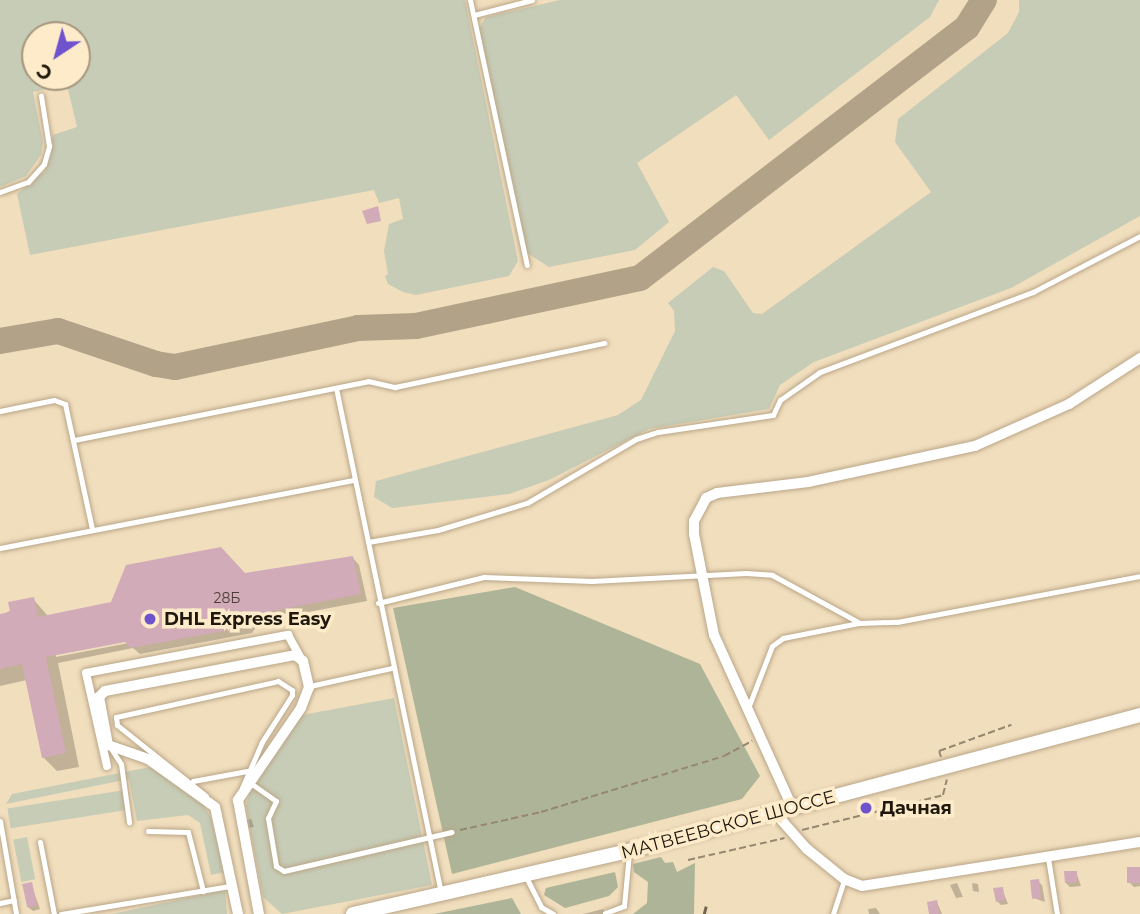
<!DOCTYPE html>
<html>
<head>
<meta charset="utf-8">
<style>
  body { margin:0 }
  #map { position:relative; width:1140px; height:914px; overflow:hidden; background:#f1debd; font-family:Montserrat,sans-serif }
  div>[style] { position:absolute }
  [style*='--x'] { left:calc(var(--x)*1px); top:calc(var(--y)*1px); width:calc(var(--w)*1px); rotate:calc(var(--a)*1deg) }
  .green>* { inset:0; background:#c7ccb6; transform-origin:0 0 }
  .forest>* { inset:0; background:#aeb497 }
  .shadow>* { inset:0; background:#0003 }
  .taxiway>* { height:26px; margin:-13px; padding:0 13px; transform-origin:13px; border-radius:13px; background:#b2a288 }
  .building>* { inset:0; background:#d1abb8; transform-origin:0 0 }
  .path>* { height:2px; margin-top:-1px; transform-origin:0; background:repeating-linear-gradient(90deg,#968870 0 7px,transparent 0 10.5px) }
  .roads { filter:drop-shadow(0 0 2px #b9a688) drop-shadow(0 0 2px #b9a688) }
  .service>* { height:5px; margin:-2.5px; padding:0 2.5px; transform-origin:2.5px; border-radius:2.5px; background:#fff }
  .pedestrian>* { height:8px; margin:-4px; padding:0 4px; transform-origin:4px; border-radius:4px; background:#fff }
  .minor>* { height:10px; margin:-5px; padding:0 5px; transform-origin:5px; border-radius:5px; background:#fff }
  .secondary>* { height:14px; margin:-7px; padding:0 7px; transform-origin:7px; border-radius:7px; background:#fff }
  .rail>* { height:2.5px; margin-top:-1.25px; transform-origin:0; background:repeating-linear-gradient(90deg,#736752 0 12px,transparent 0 24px) }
  .dots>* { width:19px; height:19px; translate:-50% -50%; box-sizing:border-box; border:4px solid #feebca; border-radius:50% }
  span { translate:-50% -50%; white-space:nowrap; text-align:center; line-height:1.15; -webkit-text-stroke:7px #feebca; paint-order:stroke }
  .number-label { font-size:14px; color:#4c3d37 }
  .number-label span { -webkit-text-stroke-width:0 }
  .poi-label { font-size:18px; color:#1f180c; font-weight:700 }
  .left { translate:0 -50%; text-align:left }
  .street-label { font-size:18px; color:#1f180c }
  .north { position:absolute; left:21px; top:21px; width:70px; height:70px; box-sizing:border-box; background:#feebca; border:2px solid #a5977e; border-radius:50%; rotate:216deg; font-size:19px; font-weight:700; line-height:28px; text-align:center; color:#1f180c }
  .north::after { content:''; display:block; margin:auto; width:24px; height:32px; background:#6f53cd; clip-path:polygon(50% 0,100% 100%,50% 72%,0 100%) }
</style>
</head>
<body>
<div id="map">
  <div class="green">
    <div style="clip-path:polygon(evenodd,0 0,465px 0,518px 261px,509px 276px,416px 295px,403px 292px,388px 284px,385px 276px,388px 274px,384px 251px,389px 224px,403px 219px,399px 198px,379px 203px,374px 190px,30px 255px,17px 194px,45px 171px,53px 135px,77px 127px,67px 85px,33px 92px,43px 142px,41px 155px,26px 176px,0 187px,0 0,35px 35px,77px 35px,77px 77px,35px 77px,35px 35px)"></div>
    <div style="clip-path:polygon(560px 0,939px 0,930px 17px,769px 140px,736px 95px,637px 163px,669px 222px,635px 250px,549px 267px,527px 253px,479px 28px,486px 17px)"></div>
    <div style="clip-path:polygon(1019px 0,1140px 0,1140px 216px,1011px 288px,814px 362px,780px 385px,769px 409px,649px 429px,549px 480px,509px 494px,392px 508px,374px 497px,376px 481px,618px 415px,641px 400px,675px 331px,674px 311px,668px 303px,713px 267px,724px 271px,753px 313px,762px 314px,931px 192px,895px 142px,898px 119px,1008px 33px,1019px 12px)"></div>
    <div style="clip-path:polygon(394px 698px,432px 885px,282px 914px,263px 897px,246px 806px,250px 791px,302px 715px)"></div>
    <div style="clip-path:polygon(150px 767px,202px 802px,211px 818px,225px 872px,211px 875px,200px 823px,188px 815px,137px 821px,129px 779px,6px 804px,12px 794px)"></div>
    <div style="left:125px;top:790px;width:20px;height:119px;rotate:81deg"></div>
    <div style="left:27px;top:837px;width:43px;height:14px;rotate:79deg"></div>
    <div style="clip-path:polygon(225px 890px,227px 914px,112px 914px,215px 892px)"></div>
  </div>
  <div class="forest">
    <div style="clip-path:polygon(515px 587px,700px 664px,760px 776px,742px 799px,452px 874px,393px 608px)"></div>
    <div style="clip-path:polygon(661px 857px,665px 863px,673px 862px,677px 872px,695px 863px,694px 914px,633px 914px,647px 903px,648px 882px,634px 872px,633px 864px)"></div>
    <div style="clip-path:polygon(615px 872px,618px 887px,609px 896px,565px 908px,544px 895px,546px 888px)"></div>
    <div style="clip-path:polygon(512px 898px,521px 914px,434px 914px)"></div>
  </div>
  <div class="shadow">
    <div style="clip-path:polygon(evenodd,353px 558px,359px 565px,367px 601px,260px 621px,252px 633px,140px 654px,133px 648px,58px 663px,79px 767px,57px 771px,43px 757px,27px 680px,0 686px,0 616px,33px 599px,48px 616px,245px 575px,353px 558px,133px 639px,134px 642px,56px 657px,56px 654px,133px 639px)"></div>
    <div style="clip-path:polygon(251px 819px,254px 827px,249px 828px,246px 820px)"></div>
    <div style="clip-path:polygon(1140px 869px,1140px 886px,1134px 887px,1130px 883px)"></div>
    <div style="clip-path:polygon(1076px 872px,1081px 886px,1070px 887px,1066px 883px)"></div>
    <div style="clip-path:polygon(1038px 881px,1042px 885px,1045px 902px,1034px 898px)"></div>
    <div style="clip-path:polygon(957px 883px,963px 897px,956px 898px,950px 885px)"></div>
    <div style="clip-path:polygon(972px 883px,978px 884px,979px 892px,973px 891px)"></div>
    <div style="clip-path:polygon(31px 884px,40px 909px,33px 911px,28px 907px)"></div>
    <div style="clip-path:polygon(1002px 889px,1008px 904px,1001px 905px,997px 901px)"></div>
    <div style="clip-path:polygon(937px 902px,942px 914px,930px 914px)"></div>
    <div style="clip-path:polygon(876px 908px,880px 914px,869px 914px,868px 909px)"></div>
    <div style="clip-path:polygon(603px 909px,606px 914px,583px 914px)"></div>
  </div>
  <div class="taxiway">
    <div style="--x:0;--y:341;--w:59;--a:-9.8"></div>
    <div style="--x:58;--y:331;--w:103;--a:18.6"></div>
    <div style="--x:156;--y:364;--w:19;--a:9"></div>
    <div style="--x:175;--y:367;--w:187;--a:-12"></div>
    <div style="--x:358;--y:328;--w:58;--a:-2"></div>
    <div style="--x:416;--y:326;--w:229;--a:-12.1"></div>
    <div style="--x:640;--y:278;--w:412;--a:-37.5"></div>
    <div style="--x:967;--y:27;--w:32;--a:-58"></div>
  </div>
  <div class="building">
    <div style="clip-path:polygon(378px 206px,381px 221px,367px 224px,362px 211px)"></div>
    <div style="clip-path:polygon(221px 547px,245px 573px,353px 556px,361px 594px,253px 615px,245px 627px,131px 648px,125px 642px,46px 657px,66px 753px,42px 758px,22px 664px,0 669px,0 614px,10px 612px,8px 602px,34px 597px,38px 617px,111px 602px,126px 565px)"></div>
    <div style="left:1140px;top:867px;width:16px;height:13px;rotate:90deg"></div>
    <div style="clip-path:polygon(1064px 871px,1077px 871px,1077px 882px,1065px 883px)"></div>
    <div style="left:1039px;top:879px;width:19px;height:9px;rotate:84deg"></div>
    <div style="left:32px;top:882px;width:24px;height:10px;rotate:78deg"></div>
    <div style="clip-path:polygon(1003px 887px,1005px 900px,996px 902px,993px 888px)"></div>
    <div style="clip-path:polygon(937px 900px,939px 914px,929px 914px,927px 902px)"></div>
  </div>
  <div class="path">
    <div style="--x:941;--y:757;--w:6;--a:-108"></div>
    <div style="--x:939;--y:751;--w:77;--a:-19.9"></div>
    <div style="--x:460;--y:830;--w:83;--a:-12.5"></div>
    <div style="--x:541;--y:812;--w:191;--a:-17"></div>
    <div style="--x:724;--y:756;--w:32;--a:-28"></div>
    <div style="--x:802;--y:830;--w:145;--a:-13.9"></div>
    <div style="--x:943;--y:795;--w:16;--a:-76"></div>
    <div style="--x:688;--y:860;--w:99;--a:-12.8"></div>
  </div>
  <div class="roads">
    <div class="service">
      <div style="--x:470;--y:0;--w:271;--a:77.9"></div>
      <div style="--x:474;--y:15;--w:60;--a:-14.5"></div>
      <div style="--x:0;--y:192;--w:30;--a:-20"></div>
      <div style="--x:28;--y:182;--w:24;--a:-48"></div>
      <div style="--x:44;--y:164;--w:19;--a:-74"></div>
      <div style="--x:49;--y:146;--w:51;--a:-99.1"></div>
      <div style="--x:336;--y:388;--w:516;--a:78.25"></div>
      <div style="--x:0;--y:411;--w:55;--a:-11.5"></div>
      <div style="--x:54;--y:400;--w:12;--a:20"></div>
      <div style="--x:65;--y:404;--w:128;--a:77.8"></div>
      <div style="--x:74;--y:440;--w:300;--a:-11.3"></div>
      <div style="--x:368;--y:381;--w:28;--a:13"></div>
      <div style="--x:395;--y:387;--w:214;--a:-11.9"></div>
      <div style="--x:368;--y:542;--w:71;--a:-9.7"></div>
      <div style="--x:438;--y:530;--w:93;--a:-16.9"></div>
      <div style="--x:527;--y:503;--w:126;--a:-30.4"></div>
      <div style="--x:636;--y:439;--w:23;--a:-18"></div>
      <div style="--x:658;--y:432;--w:116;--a:-8.4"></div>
      <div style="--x:773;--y:415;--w:17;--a:-65"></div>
      <div style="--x:780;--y:400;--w:49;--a:-35"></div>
      <div style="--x:820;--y:372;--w:228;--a:-20.6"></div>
      <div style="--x:1033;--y:292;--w:121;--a:-27.6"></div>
      <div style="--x:0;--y:548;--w:360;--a:-10.9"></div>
      <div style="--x:378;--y:603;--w:109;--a:-13.8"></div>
      <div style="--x:484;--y:577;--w:108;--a:2.1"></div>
      <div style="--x:592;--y:581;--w:154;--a:-3"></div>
      <div style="--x:746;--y:573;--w:26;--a:4"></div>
      <div style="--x:772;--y:575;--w:100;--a:28.6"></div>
      <div style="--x:860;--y:623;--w:37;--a:-2"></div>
      <div style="--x:897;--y:622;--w:247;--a:-10.7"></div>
      <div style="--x:310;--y:686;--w:84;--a:-12.4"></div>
      <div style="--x:748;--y:708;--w:66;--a:-68.8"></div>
      <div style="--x:772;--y:646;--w:14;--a:-36"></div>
      <div style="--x:783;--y:638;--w:77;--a:-11.2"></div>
      <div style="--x:110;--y:747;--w:20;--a:57"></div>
      <div style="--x:121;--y:764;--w:59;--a:82.1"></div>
      <div style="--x:193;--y:781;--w:55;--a:-10.5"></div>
      <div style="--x:249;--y:782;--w:33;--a:35"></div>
      <div style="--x:276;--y:801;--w:19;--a:115"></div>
      <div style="--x:268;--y:818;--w:49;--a:80.5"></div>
      <div style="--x:276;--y:866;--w:9;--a:32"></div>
      <div style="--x:284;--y:871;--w:172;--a:-13.1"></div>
      <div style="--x:206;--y:796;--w:114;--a:-141.4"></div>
      <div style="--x:117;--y:725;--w:8;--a:-97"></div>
      <div style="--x:116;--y:717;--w:166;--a:-12.5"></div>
      <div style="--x:278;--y:681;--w:17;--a:33"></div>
      <div style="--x:292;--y:690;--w:5;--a:90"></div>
      <div style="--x:292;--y:695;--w:56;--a:122.6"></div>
      <div style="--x:262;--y:742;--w:50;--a:113.5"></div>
      <div style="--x:0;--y:821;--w:94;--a:80.2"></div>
      <div style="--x:148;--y:831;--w:40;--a:1.4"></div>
      <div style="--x:188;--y:832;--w:61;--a:75.7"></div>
      <div style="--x:40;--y:842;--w:73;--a:79"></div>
      <div style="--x:1048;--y:858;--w:57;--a:80.9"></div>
      <div style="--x:526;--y:877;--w:34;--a:63"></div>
      <div style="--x:541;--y:907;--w:14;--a:30"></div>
      <div style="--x:0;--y:903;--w:14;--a:-12"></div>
      <div style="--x:605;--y:913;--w:20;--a:-20"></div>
      <div style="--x:624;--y:906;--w:53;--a:-84.6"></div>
      <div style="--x:61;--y:914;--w:171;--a:-9.4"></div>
      <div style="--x:833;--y:914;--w:36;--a:-72"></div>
    </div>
    <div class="pedestrian">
      <div style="--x:107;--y:766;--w:95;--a:-102.7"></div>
      <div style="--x:86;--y:673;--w:206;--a:-10.7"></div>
      <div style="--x:288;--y:635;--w:25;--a:61"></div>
    </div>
    <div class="minor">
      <div style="--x:793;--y:809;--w:191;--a:-114.4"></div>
      <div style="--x:714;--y:635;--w:103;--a:-101.2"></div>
      <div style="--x:694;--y:534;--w:13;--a:-90"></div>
      <div style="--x:694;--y:521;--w:26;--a:-62"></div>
      <div style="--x:706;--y:498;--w:12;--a:-24"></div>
      <div style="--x:717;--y:493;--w:92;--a:-6.9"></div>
      <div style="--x:808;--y:482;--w:171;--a:-12.2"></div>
      <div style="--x:975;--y:446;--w:103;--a:-24.1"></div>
      <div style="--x:1069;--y:404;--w:85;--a:-32.9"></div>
      <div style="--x:776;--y:814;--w:47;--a:48.5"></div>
      <div style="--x:807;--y:849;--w:48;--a:39"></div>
      <div style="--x:844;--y:879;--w:19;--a:21"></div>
      <div style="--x:862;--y:886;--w:281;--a:-9"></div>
      <div style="--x:238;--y:914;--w:109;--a:-102.1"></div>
      <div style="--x:215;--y:807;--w:82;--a:-144.4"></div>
      <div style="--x:148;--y:759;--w:42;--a:-160.7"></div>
      <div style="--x:108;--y:745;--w:49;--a:-100.6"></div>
      <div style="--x:99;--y:697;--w:8;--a:-45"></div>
      <div style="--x:105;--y:691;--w:193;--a:-10.7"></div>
      <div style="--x:295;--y:655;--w:10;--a:37"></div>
      <div style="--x:303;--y:661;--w:27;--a:77"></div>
      <div style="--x:309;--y:687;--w:22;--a:111"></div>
      <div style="--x:301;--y:708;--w:112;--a:124.4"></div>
      <div style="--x:238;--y:800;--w:116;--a:79.6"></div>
    </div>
    <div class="secondary">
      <div style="--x:353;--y:914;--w:283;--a:-12.9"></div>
      <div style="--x:629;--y:851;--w:529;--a:-14.9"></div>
    </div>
  </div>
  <div class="rail">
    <div style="--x:704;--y:914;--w:8;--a:-76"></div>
  </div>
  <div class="dots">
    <div style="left:150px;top:619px;background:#6f53cd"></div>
    <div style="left:866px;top:808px;background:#6f53cd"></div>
  </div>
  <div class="number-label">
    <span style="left:227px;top:598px">28Б</span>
  </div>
  <div class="poi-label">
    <span class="left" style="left:164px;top:619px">DHL Express Easy</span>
    <span class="left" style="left:880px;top:808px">Дачная</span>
  </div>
  <div class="street-label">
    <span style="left:728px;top:825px;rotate:-15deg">МАТВЕЕВСКОЕ ШОССЕ</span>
  </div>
  <div class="north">С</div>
</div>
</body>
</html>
